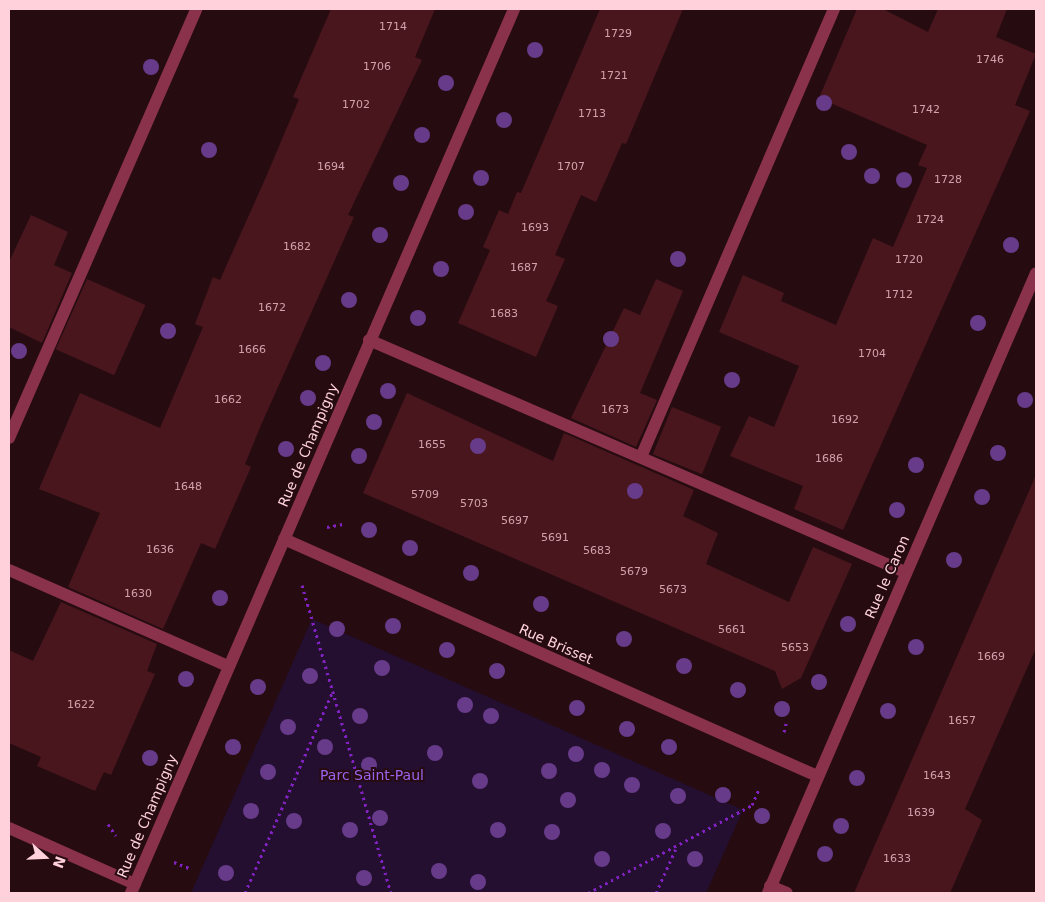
<!DOCTYPE html>
<html>
<head>
<meta charset="utf-8">
<style>
  body { margin:0 }
  #map { position:relative; width:1045px; height:902px; overflow:hidden; background:#260c10; font-family:"DejaVu Sans",sans-serif }
  div>[style] { position:absolute }
  [style*='--x'] { left:calc(var(--x)*1px); top:calc(var(--y)*1px); width:calc(var(--w)*1px); rotate:calc(var(--a)*1deg) }
  .green>* { inset:0; background:#240f31 }
  .building>* { inset:0; background:#49161d; transform-origin:0 0 }
  .path>* { height:3px; margin-top:-1.5px; transform-origin:0; background:repeating-linear-gradient(90deg,#8322c3 0 2.5px,transparent 0 6.5px) }
  .minor>* { height:12px; margin:-6px; padding:0 6px; transform-origin:6px; border-radius:6px; background:#8a324c }
  .trees>* { width:16px; height:16px; margin:-8px; border-radius:50%; background:#673b8a }
  span { translate:-50% -50%; white-space:nowrap; text-align:center; line-height:1.15; -webkit-text-stroke:4px #260c10; paint-order:stroke }
  .number-label { font-size:11px; color:#d2a2ac }
  .number-label span { -webkit-text-stroke-width:0 }
  .street-label { font-size:14px; color:#ffd1db }
  .park-label { font-size:14px; color:#9c62ee }
  .frame { position:absolute; inset:0; border:10px solid #ffd1db; pointer-events:none }
  .north { position:absolute; left:20px; top:832px; width:50px; height:50px; -webkit-text-stroke:4px #260c10; paint-order:stroke; rotate:110deg; font-size:14px; font-weight:700; line-height:20px; text-align:center; color:#ffd1db }
  .north::after { content:''; display:block; margin:auto; width:18px; height:22px; background:#ffd1db; clip-path:polygon(50% 0,100% 100%,50% 72%,0 100%) }
</style>
</head>
<body>
<div id="map">
  <div class="green">
    <div style="clip-path:polygon(312px 619px,743px 810px,706px 893px,191px 893px)"></div>
  </div>
  <div class="building">
    <div style="clip-path:polygon(331px 9px,435px 9px,415px 57px,422px 60px,348px 215px,354px 217px,261px 425px,245px 464px,251px 467px,215px 549px,201px 543px,163px 629px,68px 587px,100px 513px,39px 489px,80px 393px,160px 428px,203px 327px,195px 324px,213px 277px,220px 280px,266px 177px,299px 99px,293px 97px)"></div>
    <div style="clip-path:polygon(600px 9px,683px 9px,626px 144px,622px 143px,596px 202px,581px 195px,555px 255px,565px 259px,546px 301px,558px 306px,536px 357px,458px 323px,490px 250px,483px 247px,499px 210px,508px 214px,517px 192px,521px 193px)"></div>
    <div style="clip-path:polygon(857px 9px,883px 9px,928px 32px,938px 9px,1007px 9px,996px 37px,1036px 54px,1015px 105px,1030px 111px,843px 530px,794px 509px,803px 486px,730px 456px,749px 416px,774px 427px,799px 366px,719px 332px,743px 275px,784px 293px,781px 301px,836px 325px,873px 238px,893px 247px,927px 168px,918px 165px,927px 145px,819px 98px)"></div>
    <div style="clip-path:polygon(31px 215px,68px 232px,54px 265px,72px 273px,42px 343px,9px 327px,9px 262px)"></div>
    <div style="left:87px;top:279px;width:64px;height:77px;rotate:24deg"></div>
    <div style="clip-path:polygon(656px 279px,683px 291px,640px 393px,657px 400px,636px 447px,571px 418px,624px 308px,640px 315px)"></div>
    <div style="clip-path:polygon(407px 393px,553px 461px,564px 433px,694px 490px,683px 516px,718px 533px,706px 564px,789px 602px,813px 547px,852px 564px,801px 678px,782px 689px,775px 671px,363px 493px)"></div>
    <div style="left:672px;top:407px;width:53px;height:51px;rotate:22deg"></div>
    <div style="clip-path:polygon(1036px 475px,1036px 648px,965px 809px,982px 820px,950px 893px,854px 893px)"></div>
    <div style="clip-path:polygon(61px 602px,157px 644px,147px 671px,155px 674px,111px 775px,104px 772px,95px 791px,37px 766px,41px 757px,9px 743px,9px 650px,33px 661px)"></div>
  </div>
  <div class="path">
    <div style="--x:327;--y:527;--w:16;--a:-11"></div>
    <div style="--x:302;--y:585;--w:321;--a:73.9"></div>
    <div style="--x:784;--y:732;--w:12;--a:-76"></div>
    <div style="--x:108;--y:824;--w:14;--a:56"></div>
    <div style="--x:174;--y:862;--w:18;--a:22"></div>
    <div style="--x:245;--y:893;--w:220;--a:-66.5"></div>
    <div style="--x:588;--y:893;--w:186;--a:-28.2"></div>
    <div style="--x:752;--y:805;--w:17;--a:-66"></div>
    <div style="--x:656;--y:893;--w:51;--a:-65.9"></div>
  </div>
  <div class="minor">
    <div style="--x:369;--y:340;--w:584;--a:23.4"></div>
    <div style="--x:9;--y:438;--w:468;--a:-66.4"></div>
    <div style="--x:641;--y:457;--w:488;--a:-66.7"></div>
    <div style="--x:284;--y:539;--w:583;--a:23.97"></div>
    <div style="--x:9;--y:570;--w:239;--a:23.7"></div>
    <div style="--x:9;--y:828;--w:138;--a:24"></div>
    <div style="--x:770;--y:886;--w:18;--a:22"></div>
    <div style="--x:131;--y:893;--w:963;--a:-66.57"></div>
    <div style="--x:768;--y:893;--w:675;--a:-66.62"></div>
  </div>
  <div class="trees">
    <div style="left:535px;top:50px"></div>
    <div style="left:151px;top:67px"></div>
    <div style="left:446px;top:83px"></div>
    <div style="left:824px;top:103px"></div>
    <div style="left:504px;top:120px"></div>
    <div style="left:422px;top:135px"></div>
    <div style="left:209px;top:150px"></div>
    <div style="left:849px;top:152px"></div>
    <div style="left:872px;top:176px"></div>
    <div style="left:481px;top:178px"></div>
    <div style="left:904px;top:180px"></div>
    <div style="left:401px;top:183px"></div>
    <div style="left:466px;top:212px"></div>
    <div style="left:380px;top:235px"></div>
    <div style="left:1011px;top:245px"></div>
    <div style="left:678px;top:259px"></div>
    <div style="left:441px;top:269px"></div>
    <div style="left:349px;top:300px"></div>
    <div style="left:418px;top:318px"></div>
    <div style="left:978px;top:323px"></div>
    <div style="left:168px;top:331px"></div>
    <div style="left:611px;top:339px"></div>
    <div style="left:19px;top:351px"></div>
    <div style="left:323px;top:363px"></div>
    <div style="left:732px;top:380px"></div>
    <div style="left:388px;top:391px"></div>
    <div style="left:308px;top:398px"></div>
    <div style="left:1025px;top:400px"></div>
    <div style="left:374px;top:422px"></div>
    <div style="left:478px;top:446px"></div>
    <div style="left:286px;top:449px"></div>
    <div style="left:998px;top:453px"></div>
    <div style="left:359px;top:456px"></div>
    <div style="left:916px;top:465px"></div>
    <div style="left:635px;top:491px"></div>
    <div style="left:982px;top:497px"></div>
    <div style="left:897px;top:510px"></div>
    <div style="left:369px;top:530px"></div>
    <div style="left:410px;top:548px"></div>
    <div style="left:954px;top:560px"></div>
    <div style="left:471px;top:573px"></div>
    <div style="left:220px;top:598px"></div>
    <div style="left:541px;top:604px"></div>
    <div style="left:848px;top:624px"></div>
    <div style="left:393px;top:626px"></div>
    <div style="left:337px;top:629px"></div>
    <div style="left:624px;top:639px"></div>
    <div style="left:916px;top:647px"></div>
    <div style="left:447px;top:650px"></div>
    <div style="left:684px;top:666px"></div>
    <div style="left:382px;top:668px"></div>
    <div style="left:497px;top:671px"></div>
    <div style="left:310px;top:676px"></div>
    <div style="left:186px;top:679px"></div>
    <div style="left:819px;top:682px"></div>
    <div style="left:258px;top:687px"></div>
    <div style="left:738px;top:690px"></div>
    <div style="left:465px;top:705px"></div>
    <div style="left:577px;top:708px"></div>
    <div style="left:782px;top:709px"></div>
    <div style="left:888px;top:711px"></div>
    <div style="left:360px;top:716px"></div>
    <div style="left:491px;top:716px"></div>
    <div style="left:288px;top:727px"></div>
    <div style="left:627px;top:729px"></div>
    <div style="left:233px;top:747px"></div>
    <div style="left:325px;top:747px"></div>
    <div style="left:669px;top:747px"></div>
    <div style="left:435px;top:753px"></div>
    <div style="left:576px;top:754px"></div>
    <div style="left:150px;top:758px"></div>
    <div style="left:369px;top:765px"></div>
    <div style="left:602px;top:770px"></div>
    <div style="left:549px;top:771px"></div>
    <div style="left:268px;top:772px"></div>
    <div style="left:857px;top:778px"></div>
    <div style="left:480px;top:781px"></div>
    <div style="left:632px;top:785px"></div>
    <div style="left:723px;top:795px"></div>
    <div style="left:678px;top:796px"></div>
    <div style="left:568px;top:800px"></div>
    <div style="left:251px;top:811px"></div>
    <div style="left:762px;top:816px"></div>
    <div style="left:380px;top:818px"></div>
    <div style="left:294px;top:821px"></div>
    <div style="left:841px;top:826px"></div>
    <div style="left:350px;top:830px"></div>
    <div style="left:498px;top:830px"></div>
    <div style="left:663px;top:831px"></div>
    <div style="left:552px;top:832px"></div>
    <div style="left:825px;top:854px"></div>
    <div style="left:602px;top:859px"></div>
    <div style="left:695px;top:859px"></div>
    <div style="left:439px;top:871px"></div>
    <div style="left:226px;top:873px"></div>
    <div style="left:364px;top:878px"></div>
    <div style="left:478px;top:882px"></div>
  </div>
  <div class="number-label">
    <span style="left:393px;top:27px">1714</span>
    <span style="left:618px;top:34px">1729</span>
    <span style="left:990px;top:60px">1746</span>
    <span style="left:377px;top:67px">1706</span>
    <span style="left:614px;top:76px">1721</span>
    <span style="left:356px;top:105px">1702</span>
    <span style="left:926px;top:110px">1742</span>
    <span style="left:592px;top:114px">1713</span>
    <span style="left:331px;top:167px">1694</span>
    <span style="left:571px;top:167px">1707</span>
    <span style="left:948px;top:180px">1728</span>
    <span style="left:930px;top:220px">1724</span>
    <span style="left:535px;top:228px">1693</span>
    <span style="left:297px;top:247px">1682</span>
    <span style="left:909px;top:260px">1720</span>
    <span style="left:524px;top:268px">1687</span>
    <span style="left:899px;top:295px">1712</span>
    <span style="left:272px;top:308px">1672</span>
    <span style="left:504px;top:314px">1683</span>
    <span style="left:252px;top:350px">1666</span>
    <span style="left:872px;top:354px">1704</span>
    <span style="left:228px;top:400px">1662</span>
    <span style="left:615px;top:410px">1673</span>
    <span style="left:845px;top:420px">1692</span>
    <span style="left:432px;top:445px">1655</span>
    <span style="left:829px;top:459px">1686</span>
    <span style="left:188px;top:487px">1648</span>
    <span style="left:425px;top:495px">5709</span>
    <span style="left:474px;top:504px">5703</span>
    <span style="left:515px;top:521px">5697</span>
    <span style="left:555px;top:538px">5691</span>
    <span style="left:160px;top:550px">1636</span>
    <span style="left:597px;top:551px">5683</span>
    <span style="left:634px;top:572px">5679</span>
    <span style="left:673px;top:590px">5673</span>
    <span style="left:138px;top:594px">1630</span>
    <span style="left:732px;top:630px">5661</span>
    <span style="left:795px;top:648px">5653</span>
    <span style="left:991px;top:657px">1669</span>
    <span style="left:81px;top:705px">1622</span>
    <span style="left:962px;top:721px">1657</span>
    <span style="left:937px;top:776px">1643</span>
    <span style="left:921px;top:813px">1639</span>
    <span style="left:897px;top:859px">1633</span>
  </div>
  <div class="street-label">
    <span style="left:308px;top:445px;rotate:-67deg">Rue de Champigny</span>
    <span style="left:887px;top:577px;rotate:-66deg">Rue le Caron</span>
    <span style="left:556px;top:644px;rotate:24deg">Rue Brisset</span>
    <span style="left:147px;top:816px;rotate:-67deg">Rue de Champigny</span>
  </div>
  <div class="park-label">
    <span style="left:372px;top:775px">Parc Saint-Paul</span>
  </div>
  <div class="frame"></div>
  <div class="north">N</div>
</div>
</body>
</html>
